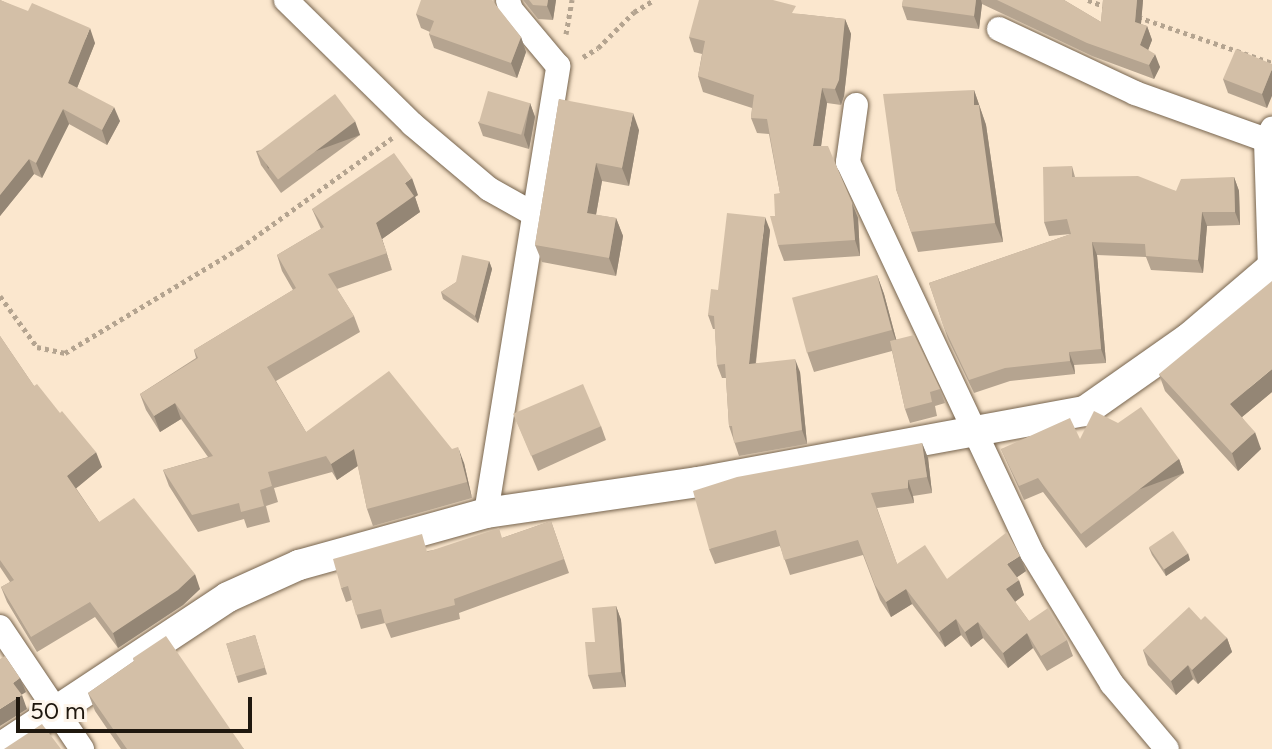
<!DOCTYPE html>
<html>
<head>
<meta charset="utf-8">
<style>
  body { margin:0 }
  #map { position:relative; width:1272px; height:749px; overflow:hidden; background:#fbe7ce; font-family:Figtree,sans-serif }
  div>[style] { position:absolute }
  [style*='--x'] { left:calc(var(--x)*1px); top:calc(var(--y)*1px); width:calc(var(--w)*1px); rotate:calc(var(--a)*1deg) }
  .path>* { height:5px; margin-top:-2.5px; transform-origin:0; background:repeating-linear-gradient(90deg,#b4a490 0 4px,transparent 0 8px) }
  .roads { filter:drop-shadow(0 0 2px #76644e) drop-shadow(0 0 2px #76644e) }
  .minor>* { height:24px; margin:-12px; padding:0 12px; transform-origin:12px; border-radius:12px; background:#fff }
  .tertiary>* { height:30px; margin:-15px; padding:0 15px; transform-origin:15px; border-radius:15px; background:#fff }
  .wall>* { inset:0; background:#b5a490; transform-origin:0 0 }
  .shaded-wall>* { inset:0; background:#948675; transform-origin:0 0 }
  .building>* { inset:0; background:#d3bfa7; transform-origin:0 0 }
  span { translate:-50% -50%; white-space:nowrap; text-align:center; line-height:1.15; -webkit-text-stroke:6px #fef6ec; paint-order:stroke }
  .scale { position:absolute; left:16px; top:697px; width:236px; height:36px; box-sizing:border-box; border:4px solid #1f180f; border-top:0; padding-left:10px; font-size:24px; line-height:28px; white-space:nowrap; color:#1f180f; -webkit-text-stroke:6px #fef6ec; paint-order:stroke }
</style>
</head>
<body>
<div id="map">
  <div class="path">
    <div style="--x:1088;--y:0;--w:19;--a:21"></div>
    <div style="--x:1138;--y:17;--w:142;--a:18.9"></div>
    <div style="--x:566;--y:34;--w:35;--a:-80"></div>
    <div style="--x:583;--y:57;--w:17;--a:-31"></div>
    <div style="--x:598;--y:48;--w:51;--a:-45"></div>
    <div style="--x:634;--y:12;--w:23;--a:-31"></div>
    <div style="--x:0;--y:296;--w:63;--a:54"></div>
    <div style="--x:37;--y:347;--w:29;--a:12"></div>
    <div style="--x:65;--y:353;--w:204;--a:-31"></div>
    <div style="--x:240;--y:248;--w:188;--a:-35.9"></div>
  </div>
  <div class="roads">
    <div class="minor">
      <div style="--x:286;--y:0;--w:177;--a:44.5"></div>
      <div style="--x:412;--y:124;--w:101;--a:40.2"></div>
      <div style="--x:489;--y:189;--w:49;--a:29.2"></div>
      <div style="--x:999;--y:29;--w:150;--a:25.2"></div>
      <div style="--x:1135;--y:93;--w:139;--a:19.7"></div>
      <div style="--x:856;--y:105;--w:58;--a:98"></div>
      <div style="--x:848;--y:162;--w:432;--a:64.8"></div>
      <div style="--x:1032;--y:553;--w:153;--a:58.6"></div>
      <div style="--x:1112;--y:684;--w:85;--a:49.8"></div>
      <div style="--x:1270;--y:268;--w:128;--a:-91.8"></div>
      <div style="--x:1266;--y:140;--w:13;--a:-61"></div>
      <div style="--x:486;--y:513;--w:453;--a:-80.8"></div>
      <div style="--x:558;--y:66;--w:73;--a:-130"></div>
      <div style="--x:511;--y:10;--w:10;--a:-107"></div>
      <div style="--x:0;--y:627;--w:147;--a:56.1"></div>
    </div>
    <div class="tertiary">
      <div style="--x:0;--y:748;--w:273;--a:-33.5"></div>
      <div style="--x:228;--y:597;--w:78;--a:-24.3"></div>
      <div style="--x:299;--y:565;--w:194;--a:-15.5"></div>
      <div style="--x:486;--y:513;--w:214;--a:-8.3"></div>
      <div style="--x:698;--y:482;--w:393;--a:-10.4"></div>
      <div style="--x:1085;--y:411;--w:127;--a:-35.1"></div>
      <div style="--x:1189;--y:338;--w:109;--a:-40.5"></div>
    </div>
  </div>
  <div class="wall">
    <div style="clip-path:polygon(0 0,95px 43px,77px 88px,120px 121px,107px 145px,69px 124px,42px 178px,34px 174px,0 216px)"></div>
    <div style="clip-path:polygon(523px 0,556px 0,553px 20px,538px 19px)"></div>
    <div style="clip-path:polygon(903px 0,1064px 0,1101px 22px,1103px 0,1143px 0,1141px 24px,1147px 26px,1152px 40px,1148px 50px,1160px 67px,1154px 79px,1092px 56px,982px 4px,979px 29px,907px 20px,902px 6px)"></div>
    <div style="clip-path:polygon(495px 5px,521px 37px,526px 52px,517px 78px,434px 48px,429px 34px,430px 32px,421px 28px,416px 14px)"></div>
    <div style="clip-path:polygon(799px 14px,845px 19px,851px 34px,844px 96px,841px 105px,827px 103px,821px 146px,852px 203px,858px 218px,860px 256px,784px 261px,778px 245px,775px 216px,780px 193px,769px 134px,757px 133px,751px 118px,752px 108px,703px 92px,698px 76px,702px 54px,694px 52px,689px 37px)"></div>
    <div style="clip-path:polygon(1272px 64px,1267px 108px,1228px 93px,1223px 79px)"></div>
    <div style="clip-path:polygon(974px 90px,986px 125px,1003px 242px,918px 252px,896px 189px)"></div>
    <div style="clip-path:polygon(559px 99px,639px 130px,629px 186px,602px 181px,596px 215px,616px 218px,623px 236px,616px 276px,542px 262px,535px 245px)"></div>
    <div style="clip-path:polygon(530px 103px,535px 117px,529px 149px,483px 136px,478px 122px)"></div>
    <div style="clip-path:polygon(360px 135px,281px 193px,261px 165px,256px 151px)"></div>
    <div style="clip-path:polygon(1072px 166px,1075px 177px,1176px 191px,1234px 177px,1239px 191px,1240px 225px,1207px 226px,1203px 273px,1151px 270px,1146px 257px,1097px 255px,1106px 363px,1074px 365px,1075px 374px,1010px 381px,974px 393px,948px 339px,929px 283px,1071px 234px,1049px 236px,1044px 222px)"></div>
    <div style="clip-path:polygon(418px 195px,415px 197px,420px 212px,382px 239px,392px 270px,337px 289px,354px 316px,360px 332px,276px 381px,306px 432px,452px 449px,464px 463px,472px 498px,373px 526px,367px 509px,358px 466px,337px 480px,332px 472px,274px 488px,278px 502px,266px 506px,270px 522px,247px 528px,244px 519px,198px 532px,169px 486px,163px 470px,208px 457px,181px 419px,160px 432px,146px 410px,140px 394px,196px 358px,194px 350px,293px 290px,282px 271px,277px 255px,321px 229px,312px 209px)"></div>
    <div style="clip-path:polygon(770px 230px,756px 363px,800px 372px,807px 444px,739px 456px,729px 426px,726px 378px,722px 378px,717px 365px,715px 329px,713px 329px,708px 315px,718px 290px)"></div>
    <div style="clip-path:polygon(489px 261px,492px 269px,478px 323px,443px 299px,441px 292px)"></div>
    <div style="clip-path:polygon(877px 275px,884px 294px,896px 339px,940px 389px,945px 403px,935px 406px,937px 416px,910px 423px,905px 409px,892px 351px,814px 372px,807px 352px)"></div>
    <div style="clip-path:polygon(0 336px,34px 386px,102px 467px,76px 488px,99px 522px,200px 589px,183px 605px,118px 648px,95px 617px,37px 652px,7px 602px,1px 587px,10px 582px,0 567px)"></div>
    <div style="clip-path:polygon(1159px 374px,1272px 392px,1242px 417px,1261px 449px,1238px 471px,1165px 391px)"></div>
    <div style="clip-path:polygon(514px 415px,601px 426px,606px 440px,538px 471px)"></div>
    <div style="clip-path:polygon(1080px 439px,1179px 459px,1184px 473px,1086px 548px,1043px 492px,1024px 500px,1001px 449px)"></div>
    <div style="clip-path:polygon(922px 443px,928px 458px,932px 493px,913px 496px,914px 503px,877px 508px,897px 564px,947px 579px,1026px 571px,1017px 577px,1024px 595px,1015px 602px,1029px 621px,1067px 640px,1073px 656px,1047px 671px,1033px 648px,1008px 668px,983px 638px,971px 647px,961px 635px,945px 647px,912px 604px,891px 617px,880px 600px,863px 555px,790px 575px,780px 546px,715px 564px,709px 549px)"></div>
    <div style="clip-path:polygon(551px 521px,569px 573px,459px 613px,460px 619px,391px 638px,385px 623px,361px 629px,352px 600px,346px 602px,341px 588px,428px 551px,502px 538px)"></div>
    <div style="clip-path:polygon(1149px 548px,1190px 560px,1166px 576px,1152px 555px)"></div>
    <div style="clip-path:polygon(616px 606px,621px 620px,626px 687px,593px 689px,588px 675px,595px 642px)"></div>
    <div style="clip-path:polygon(1201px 620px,1227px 638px,1232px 652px,1198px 684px,1193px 679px,1176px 695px,1148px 665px,1143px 650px)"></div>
    <div style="left:255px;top:635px;width:41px;height:30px;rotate:73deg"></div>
    <div style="clip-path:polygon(133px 658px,244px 749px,121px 749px,95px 711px,88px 693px,134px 661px)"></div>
  </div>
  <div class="shaded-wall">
    <div style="clip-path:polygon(548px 0,556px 0,553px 20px,547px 6px)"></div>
    <div style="clip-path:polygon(976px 0,981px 0,982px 4px,979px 29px,974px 16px)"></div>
    <div style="clip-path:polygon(1137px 0,1143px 0,1140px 35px,1135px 22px)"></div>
    <div style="clip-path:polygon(845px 19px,851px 34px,844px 96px,841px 105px,835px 89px)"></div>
    <div style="clip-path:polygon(1147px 26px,1152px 40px,1145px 58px,1140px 45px)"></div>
    <div style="clip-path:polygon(90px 28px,95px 43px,73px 98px,68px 83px)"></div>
    <div style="clip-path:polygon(521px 37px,526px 52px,517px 78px,511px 63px)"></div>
    <div style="clip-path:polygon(1155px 54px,1160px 67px,1154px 79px,1149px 65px)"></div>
    <div style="clip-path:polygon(1272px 69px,1272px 96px,1267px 108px,1262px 94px)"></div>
    <div style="clip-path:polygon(822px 88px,827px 103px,819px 161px,813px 146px)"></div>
    <div style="clip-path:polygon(974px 90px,986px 125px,1003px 242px,995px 223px,974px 105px)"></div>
    <div style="clip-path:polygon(530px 103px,535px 117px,529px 149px,524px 135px)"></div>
    <div style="clip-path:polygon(114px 107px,120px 121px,107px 145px,102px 130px)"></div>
    <div style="clip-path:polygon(63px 109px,69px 124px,42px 178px,36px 163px)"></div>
    <div style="clip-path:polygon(633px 113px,639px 130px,629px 186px,622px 168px)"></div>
    <div style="left:355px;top:121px;width:15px;height:98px;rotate:70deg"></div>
    <div style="clip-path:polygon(29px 159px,34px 174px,0 216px,0 195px)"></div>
    <div style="clip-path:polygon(596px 163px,602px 181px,593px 231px,587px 213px)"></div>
    <div style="clip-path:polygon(1234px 177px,1239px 191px,1240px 225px,1235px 212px)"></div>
    <div style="clip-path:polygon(412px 178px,418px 195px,415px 197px,420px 212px,382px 239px,392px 270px,376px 223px,405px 183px)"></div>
    <div style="clip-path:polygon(852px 203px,858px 218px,860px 256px,855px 240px)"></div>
    <div style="clip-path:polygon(1202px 212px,1207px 226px,1203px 273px,1198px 260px)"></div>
    <div style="clip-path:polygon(765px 217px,770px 230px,754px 377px,749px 364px)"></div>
    <div style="clip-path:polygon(616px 218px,623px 236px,616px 276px,609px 258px)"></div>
    <div style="clip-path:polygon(1092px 242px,1097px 255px,1106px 363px,1101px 349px)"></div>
    <div style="clip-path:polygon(489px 261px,492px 269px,478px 323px,475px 316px)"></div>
    <div style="clip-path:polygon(877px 275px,884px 294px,899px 350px,892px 330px)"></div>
    <div style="clip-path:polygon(1069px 352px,1074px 365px,1075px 374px,1070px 361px)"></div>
    <div style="clip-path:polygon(795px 359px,800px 372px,807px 444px,802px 430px)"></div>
    <div style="clip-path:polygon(1272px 369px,1272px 392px,1236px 422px,1230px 404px)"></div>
    <div style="clip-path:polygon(175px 403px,181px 419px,160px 432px,154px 416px)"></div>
    <div style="clip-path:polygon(1255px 432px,1261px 449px,1238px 471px,1232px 453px)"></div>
    <div style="clip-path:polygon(922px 443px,928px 458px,932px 493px,927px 477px)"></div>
    <div style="clip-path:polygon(458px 447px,464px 463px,472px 498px,467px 482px)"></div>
    <div style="clip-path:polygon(354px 449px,359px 465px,337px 480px,331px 464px)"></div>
    <div style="clip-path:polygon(96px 452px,102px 467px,73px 491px,67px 476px)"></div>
    <div style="left:1179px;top:459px;width:15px;height:123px;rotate:70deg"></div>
    <div style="clip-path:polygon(908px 480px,913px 496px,914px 503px,908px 488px)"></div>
    <div style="clip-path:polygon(1188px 553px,1190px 560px,1166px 576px,1164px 569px)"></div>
    <div style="clip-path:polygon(1020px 556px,1026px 571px,1013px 580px,1007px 564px)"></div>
    <div style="clip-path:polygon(195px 574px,200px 589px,183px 605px,118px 648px,113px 633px)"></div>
    <div style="clip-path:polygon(1019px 580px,1024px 595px,1012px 604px,1006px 589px)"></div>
    <div style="clip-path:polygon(906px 589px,912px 604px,891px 617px,886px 602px)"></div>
    <div style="clip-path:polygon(616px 606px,621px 620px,626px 687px,621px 672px)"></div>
    <div style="clip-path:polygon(956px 619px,961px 635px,945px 647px,939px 632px)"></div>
    <div style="clip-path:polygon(978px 622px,983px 638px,971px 647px,965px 632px)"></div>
    <div style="clip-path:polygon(1027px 633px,1033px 648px,1008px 668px,1003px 653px)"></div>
    <div style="clip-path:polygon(1227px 638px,1232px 652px,1198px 684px,1192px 670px)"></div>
    <div style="clip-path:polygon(1188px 665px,1193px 679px,1176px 695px,1171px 681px)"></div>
    <div style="clip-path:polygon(20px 678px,26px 692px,18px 697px,13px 683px)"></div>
    <div style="clip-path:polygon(22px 695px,27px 709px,0 726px,0 709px)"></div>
  </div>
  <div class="building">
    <div style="clip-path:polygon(0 0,28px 11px,32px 3px,90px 28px,68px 83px,114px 107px,102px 130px,63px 109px,36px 163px,29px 159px,0 195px)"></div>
    <div style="clip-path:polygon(421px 0,492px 0,521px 37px,511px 63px,429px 34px,434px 21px,416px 14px)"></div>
    <div style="clip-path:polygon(529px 0,548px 0,547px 6px,533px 5px)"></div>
    <div style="clip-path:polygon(699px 0,773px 0,796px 6px,792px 13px,845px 19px,839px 80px,835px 89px,822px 88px,813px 146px,828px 146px,852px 203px,855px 240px,778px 245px,770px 216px,775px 216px,774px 194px,780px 193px,767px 119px,751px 118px,754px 95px,698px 76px,705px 41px,689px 37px)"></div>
    <div style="clip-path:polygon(903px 0,976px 0,974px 16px,902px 6px)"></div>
    <div style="clip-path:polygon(997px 0,1064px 0,1101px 22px,1103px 0,1137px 0,1135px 22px,1147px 26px,1140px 45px,1155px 54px,1149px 65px,1087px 43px)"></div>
    <div style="clip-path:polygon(1236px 49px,1272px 64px,1272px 69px,1262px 94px,1223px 79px)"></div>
    <div style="clip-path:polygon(974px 90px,974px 105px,979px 105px,995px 223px,911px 232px,896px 189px,883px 94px)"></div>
    <div style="left:488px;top:91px;width:44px;height:33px;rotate:16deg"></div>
    <div style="left:335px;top:94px;width:34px;height:97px;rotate:53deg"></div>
    <div style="clip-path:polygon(559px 99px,633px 113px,622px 168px,596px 163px,587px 213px,616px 218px,609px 258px,535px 245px)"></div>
    <div style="clip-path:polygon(394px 153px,412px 178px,405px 183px,414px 196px,376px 223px,387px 253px,328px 274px,354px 316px,267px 367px,306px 432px,389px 371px,452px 449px,458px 447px,467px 482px,367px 509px,354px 449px,331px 464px,326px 456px,268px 472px,272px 486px,260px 490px,264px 506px,241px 512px,239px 503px,192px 515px,163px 470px,213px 456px,175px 403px,154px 416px,140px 394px,198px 358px,194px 350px,296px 288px,277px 255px,324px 227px,312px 209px)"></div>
    <div style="clip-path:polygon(1072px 166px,1072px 177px,1138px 176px,1176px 191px,1181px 179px,1234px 177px,1235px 212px,1202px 212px,1198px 260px,1146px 256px,1145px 244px,1092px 242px,1101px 349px,1069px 352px,1070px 361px,1005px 368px,969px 380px,943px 325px,929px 283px,1071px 234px,1067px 219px,1044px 222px,1043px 167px)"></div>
    <div style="clip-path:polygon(727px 213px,765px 217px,749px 364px,795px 359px,802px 430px,734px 443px,732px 426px,729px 426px,725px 364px,717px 365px,714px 316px,708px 315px,711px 289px,718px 290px)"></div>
    <div style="clip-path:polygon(462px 255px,489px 261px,475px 316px,441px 292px,456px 282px)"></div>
    <div style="left:877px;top:275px;width:57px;height:88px;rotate:75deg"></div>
    <div style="clip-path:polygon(1272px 281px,1272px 369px,1230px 404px,1255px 432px,1232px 453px,1159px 374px)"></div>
    <div style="clip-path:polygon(914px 335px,940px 389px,930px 392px,932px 402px,905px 409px,890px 341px)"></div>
    <div style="clip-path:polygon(0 336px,34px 386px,37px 384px,60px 413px,62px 411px,96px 452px,67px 476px,99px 522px,134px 498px,195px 574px,178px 590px,113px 633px,90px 602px,31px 637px,1px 587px,14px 580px,0 560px)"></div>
    <div style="left:583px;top:384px;width:46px;height:76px;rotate:67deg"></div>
    <div style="clip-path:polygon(1141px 407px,1179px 459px,1081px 534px,1038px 478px,1019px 486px,1001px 449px,1070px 418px,1080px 439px,1094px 411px,1118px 423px)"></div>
    <div style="clip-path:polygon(922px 443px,927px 477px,908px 480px,908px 488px,871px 493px,897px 564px,925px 545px,947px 579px,1007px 532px,1020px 556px,1007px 564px,1019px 580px,1006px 589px,1029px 621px,1048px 608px,1067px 640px,1041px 656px,1027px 633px,1003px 653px,978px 622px,965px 632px,956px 619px,939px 632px,906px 589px,886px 602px,875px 585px,858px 540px,784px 560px,776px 530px,709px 549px,693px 491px,737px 477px)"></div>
    <div style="clip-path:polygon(551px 521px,564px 559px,454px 599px,455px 605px,385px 624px,381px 609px,356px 615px,348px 586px,341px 588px,333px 559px,422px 534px,427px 552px,499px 528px,502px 538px)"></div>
    <div style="left:1173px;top:531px;width:27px;height:29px;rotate:56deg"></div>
    <div style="clip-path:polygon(616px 606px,621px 672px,588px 675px,585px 642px,595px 642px,592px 608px)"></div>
    <div style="clip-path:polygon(1189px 607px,1201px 620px,1205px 616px,1227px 638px,1192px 670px,1188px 665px,1171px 681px,1143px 650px)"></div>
    <div style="left:255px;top:635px;width:34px;height:30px;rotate:73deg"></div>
    <div style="clip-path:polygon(166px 636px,244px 749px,127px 749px,88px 693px,134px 661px,133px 658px)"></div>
    <div style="clip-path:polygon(5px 656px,20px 678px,13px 683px,22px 695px,0 709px,0 659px)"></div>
    <div style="clip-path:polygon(42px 724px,61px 749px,4px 749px)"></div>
  </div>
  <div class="scale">50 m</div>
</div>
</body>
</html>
